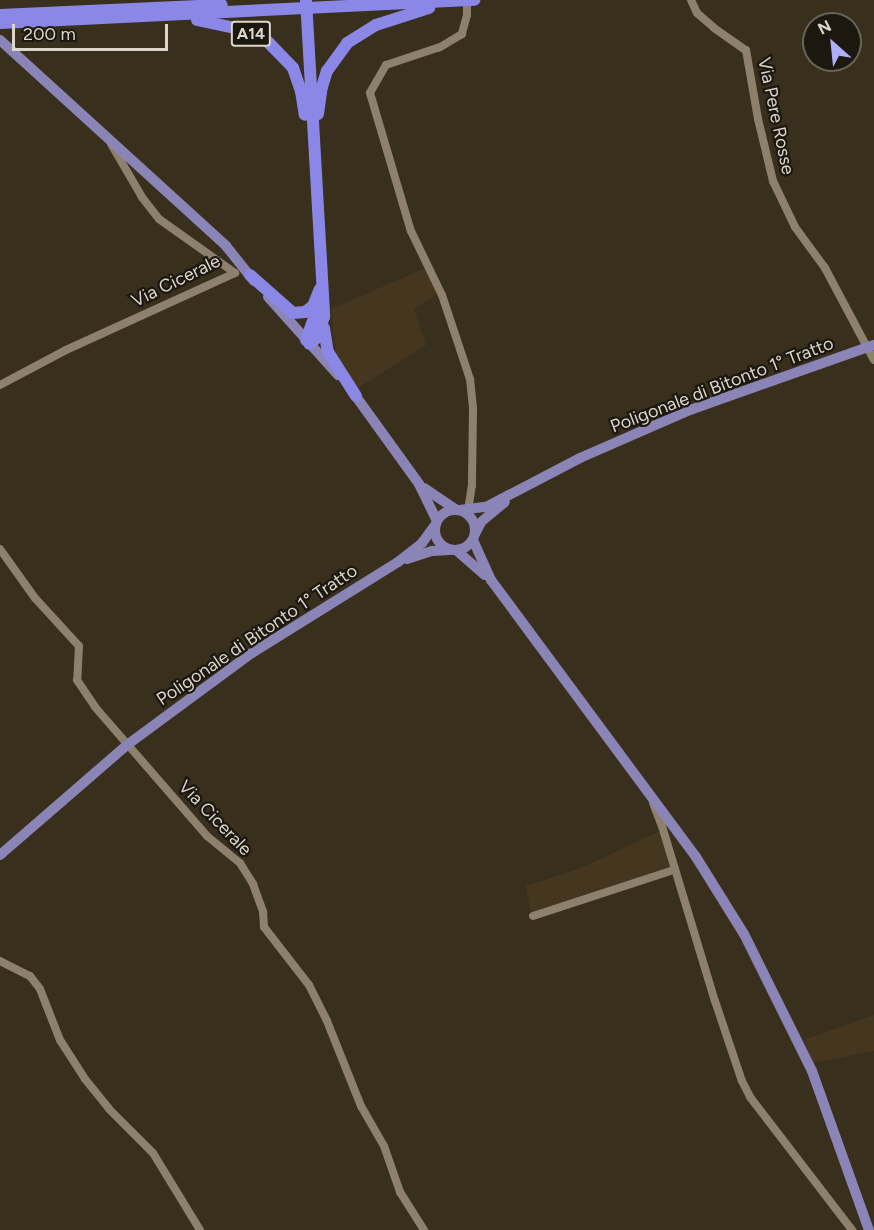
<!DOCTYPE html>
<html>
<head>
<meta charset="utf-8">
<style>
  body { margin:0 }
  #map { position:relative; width:874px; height:1230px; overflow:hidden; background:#392f1d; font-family:Figtree,sans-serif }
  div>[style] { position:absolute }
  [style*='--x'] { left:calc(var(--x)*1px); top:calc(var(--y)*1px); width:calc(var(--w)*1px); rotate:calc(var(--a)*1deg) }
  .built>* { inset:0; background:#45371f }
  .minor>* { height:8px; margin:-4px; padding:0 4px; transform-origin:4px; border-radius:4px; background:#8d816e }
  .major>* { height:10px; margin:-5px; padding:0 5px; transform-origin:5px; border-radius:5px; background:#8b85b7 }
  .major>.ring { margin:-5px; padding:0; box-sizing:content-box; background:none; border:10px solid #8b85b7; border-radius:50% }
  .highway>* { height:12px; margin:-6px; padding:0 6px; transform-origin:6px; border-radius:6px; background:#8a87e7 }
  span { translate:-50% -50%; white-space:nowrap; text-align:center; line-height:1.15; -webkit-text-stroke:4.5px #1c1810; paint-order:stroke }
  .shield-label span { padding:2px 4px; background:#1c1810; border:2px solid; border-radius:4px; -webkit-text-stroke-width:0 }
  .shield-label { font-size:16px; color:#ddd6cc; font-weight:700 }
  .street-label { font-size:18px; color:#ddd6cc }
  .north { position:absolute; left:802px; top:12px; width:60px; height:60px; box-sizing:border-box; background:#1c1810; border:2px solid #69645b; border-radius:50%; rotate:333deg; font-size:16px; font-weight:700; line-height:24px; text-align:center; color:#ddd6cc }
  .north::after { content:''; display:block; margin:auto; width:21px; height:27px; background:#aeaefb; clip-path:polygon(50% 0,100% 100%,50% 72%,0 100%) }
  .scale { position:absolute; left:12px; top:24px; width:156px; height:27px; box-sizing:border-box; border:3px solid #ddd6cc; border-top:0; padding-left:8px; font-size:18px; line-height:21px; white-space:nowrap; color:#ddd6cc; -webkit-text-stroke:4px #1c1810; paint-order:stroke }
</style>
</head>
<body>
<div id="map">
  <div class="built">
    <div style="clip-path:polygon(426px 268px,439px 293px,414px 309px,426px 345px,356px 389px,336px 361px,331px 309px)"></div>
    <div style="clip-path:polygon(660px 831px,671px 869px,531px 915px,526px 886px,581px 868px)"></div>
    <div style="clip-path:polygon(874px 1015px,874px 1051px,813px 1063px,804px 1040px)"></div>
  </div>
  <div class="minor">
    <div style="--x:467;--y:0;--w:15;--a:90"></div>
    <div style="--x:467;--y:15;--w:20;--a:105"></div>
    <div style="--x:462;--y:34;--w:26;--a:149"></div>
    <div style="--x:440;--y:47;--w:57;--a:161.6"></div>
    <div style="--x:386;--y:65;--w:32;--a:120"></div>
    <div style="--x:370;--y:93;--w:144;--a:73.5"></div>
    <div style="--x:411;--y:231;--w:71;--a:64.2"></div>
    <div style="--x:442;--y:295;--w:89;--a:71.6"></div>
    <div style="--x:470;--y:379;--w:30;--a:84"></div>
    <div style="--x:473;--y:409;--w:76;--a:90.8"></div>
    <div style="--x:472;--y:485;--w:25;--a:99"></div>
    <div style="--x:691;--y:0;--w:14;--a:65"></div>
    <div style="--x:697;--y:13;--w:23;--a:41"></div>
    <div style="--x:714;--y:28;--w:39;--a:35"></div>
    <div style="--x:746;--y:50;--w:70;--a:80.1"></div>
    <div style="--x:758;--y:119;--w:64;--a:76.4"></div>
    <div style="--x:773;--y:181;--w:51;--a:64.4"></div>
    <div style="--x:795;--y:227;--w:51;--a:53.8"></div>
    <div style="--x:825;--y:268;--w:104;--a:62"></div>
    <div style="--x:0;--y:385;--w:75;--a:-27.9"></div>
    <div style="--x:66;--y:350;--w:186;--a:-24.5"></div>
    <div style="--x:235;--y:273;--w:93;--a:-144.6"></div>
    <div style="--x:159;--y:219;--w:28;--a:-128"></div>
    <div style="--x:142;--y:197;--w:61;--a:-120.3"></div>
    <div style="--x:0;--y:549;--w:60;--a:54.5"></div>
    <div style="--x:35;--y:598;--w:65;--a:47.5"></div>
    <div style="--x:79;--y:646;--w:34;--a:93"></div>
    <div style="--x:77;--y:680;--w:32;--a:56"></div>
    <div style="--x:95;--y:707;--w:171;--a:49"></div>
    <div style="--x:207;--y:836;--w:43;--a:39.3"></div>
    <div style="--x:240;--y:863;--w:25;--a:58"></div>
    <div style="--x:253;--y:884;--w:30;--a:70"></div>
    <div style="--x:263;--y:912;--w:15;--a:86"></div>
    <div style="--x:264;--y:927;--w:73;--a:52.2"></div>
    <div style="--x:309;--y:985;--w:40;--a:63.4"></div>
    <div style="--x:327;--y:1021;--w:92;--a:68.2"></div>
    <div style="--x:361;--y:1106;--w:46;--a:60.1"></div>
    <div style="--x:384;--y:1146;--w:49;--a:70.8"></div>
    <div style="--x:400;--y:1192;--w:45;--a:57.7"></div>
    <div style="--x:653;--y:803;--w:25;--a:69"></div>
    <div style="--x:662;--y:826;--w:183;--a:73.2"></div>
    <div style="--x:715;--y:1001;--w:84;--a:71.4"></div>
    <div style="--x:742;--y:1081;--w:18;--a:63"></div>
    <div style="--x:750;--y:1097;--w:168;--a:52.5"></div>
    <div style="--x:533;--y:916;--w:148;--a:-18.1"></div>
    <div style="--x:0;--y:961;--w:34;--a:27"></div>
    <div style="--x:30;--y:976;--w:16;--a:52"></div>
    <div style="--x:40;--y:989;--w:55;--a:68.6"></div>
    <div style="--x:60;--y:1040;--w:46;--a:57.3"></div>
    <div style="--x:85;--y:1079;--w:38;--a:51"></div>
    <div style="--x:109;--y:1109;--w:62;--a:45"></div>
    <div style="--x:153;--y:1153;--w:90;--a:58.6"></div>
  </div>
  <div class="major">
    <div style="--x:0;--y:40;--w:306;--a:42.3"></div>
    <div style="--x:226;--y:246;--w:45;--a:51.3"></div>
    <div style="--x:268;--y:297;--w:105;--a:48.1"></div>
    <div style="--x:352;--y:391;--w:115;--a:54.2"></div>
    <div style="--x:419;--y:484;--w:41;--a:64.1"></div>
    <div style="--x:424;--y:488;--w:37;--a:34"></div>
    <div class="ring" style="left:435px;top:510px;width:30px;height:30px"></div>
    <div style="--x:460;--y:510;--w:26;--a:-7"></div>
    <div style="--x:486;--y:507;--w:106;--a:-27.5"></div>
    <div style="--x:580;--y:458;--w:120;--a:-23.6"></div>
    <div style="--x:690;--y:410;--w:195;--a:-19.5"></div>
    <div style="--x:475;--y:534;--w:13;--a:-63"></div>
    <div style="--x:481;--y:522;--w:31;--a:-40"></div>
    <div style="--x:473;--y:540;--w:44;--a:65.8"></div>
    <div style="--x:491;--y:580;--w:345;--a:53.5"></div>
    <div style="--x:696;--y:857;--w:91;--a:58.1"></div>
    <div style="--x:744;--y:934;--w:153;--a:63.6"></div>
    <div style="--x:812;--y:1071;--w:169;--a:70.3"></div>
    <div style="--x:456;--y:550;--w:38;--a:41"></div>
    <div style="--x:407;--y:559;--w:26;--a:-18"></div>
    <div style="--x:432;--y:551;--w:18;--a:-3"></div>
    <div style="--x:0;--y:855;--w:168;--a:-40.9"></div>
    <div style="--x:127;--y:745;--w:155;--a:-36.4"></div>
    <div style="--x:252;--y:653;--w:172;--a:-31.9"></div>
    <div style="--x:398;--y:562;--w:31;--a:-38"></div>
    <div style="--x:422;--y:543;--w:24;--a:-54"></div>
  </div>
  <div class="highway">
    <div style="--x:306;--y:0;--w:317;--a:86.7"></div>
    <div style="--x:324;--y:316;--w:22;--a:106"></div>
    <div style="--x:318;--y:337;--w:11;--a:142"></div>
    <div style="--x:0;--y:15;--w:222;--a:-2.6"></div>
    <div style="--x:197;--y:20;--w:48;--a:12"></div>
    <div style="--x:244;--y:30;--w:28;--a:27"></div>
    <div style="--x:269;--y:43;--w:35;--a:46"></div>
    <div style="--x:293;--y:68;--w:24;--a:71"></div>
    <div style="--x:301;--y:91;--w:24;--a:81"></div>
    <div style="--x:0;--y:23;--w:475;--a:-2.8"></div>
    <div style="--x:318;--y:114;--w:27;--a:-82"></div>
    <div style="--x:322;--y:87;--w:17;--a:-73"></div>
    <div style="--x:327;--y:71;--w:34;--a:-54"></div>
    <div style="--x:347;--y:43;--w:34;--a:-32"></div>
    <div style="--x:376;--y:25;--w:56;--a:-17.8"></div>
    <div style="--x:250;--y:275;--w:57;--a:41.5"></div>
    <div style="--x:293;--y:313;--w:12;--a:-5"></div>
    <div style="--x:305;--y:312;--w:10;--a:-37"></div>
    <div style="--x:313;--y:306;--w:18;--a:-68"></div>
    <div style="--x:324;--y:328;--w:24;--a:81"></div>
    <div style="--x:328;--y:352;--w:52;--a:57.5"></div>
    <div style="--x:306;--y:340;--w:38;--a:-70"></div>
  </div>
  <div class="shield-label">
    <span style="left:251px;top:34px">A14</span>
  </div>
  <div class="street-label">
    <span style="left:776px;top:116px;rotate:78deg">Via Pere Rosse</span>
    <span style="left:176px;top:281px;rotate:-26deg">Via Cicerale</span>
    <span style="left:722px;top:385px;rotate:-21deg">Poligonale di Bitonto 1° Tratto</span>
    <span style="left:257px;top:635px;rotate:-34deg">Poligonale di Bitonto 1° Tratto</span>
    <span style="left:215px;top:818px;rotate:46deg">Via Cicerale</span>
  </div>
  <div class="north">N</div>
  <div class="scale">200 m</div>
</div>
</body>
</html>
